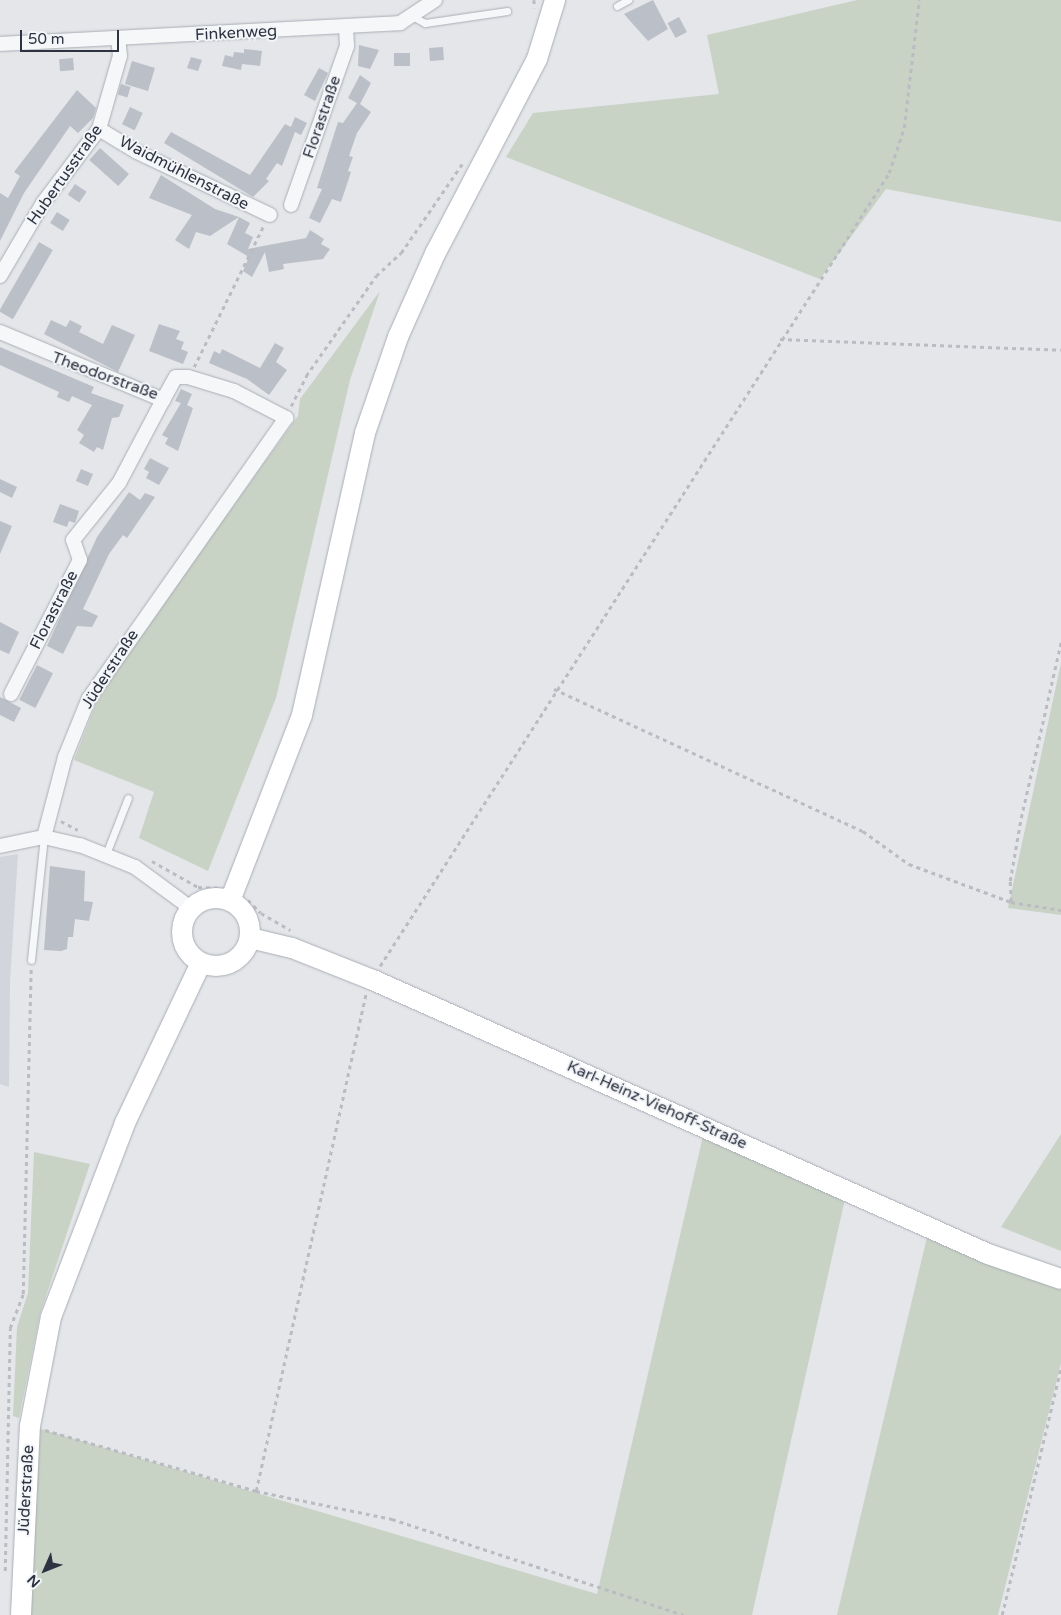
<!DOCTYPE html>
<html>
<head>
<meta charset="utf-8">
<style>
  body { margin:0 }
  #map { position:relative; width:1061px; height:1615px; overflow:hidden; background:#e4e6ea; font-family:"Varela Round",sans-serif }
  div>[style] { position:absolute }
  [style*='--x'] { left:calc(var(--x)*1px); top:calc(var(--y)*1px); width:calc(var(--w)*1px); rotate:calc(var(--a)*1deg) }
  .built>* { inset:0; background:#d2d5dc }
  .green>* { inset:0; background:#c8d3c6 }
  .building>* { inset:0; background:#bbbfc7; transform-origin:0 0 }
  .path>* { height:2.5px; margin-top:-1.25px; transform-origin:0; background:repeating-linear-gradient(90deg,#babcc2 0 4px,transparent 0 8px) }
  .roads { filter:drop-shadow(0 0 1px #a9adb4) drop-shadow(0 0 1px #a9adb4) }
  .lane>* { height:7px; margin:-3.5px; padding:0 3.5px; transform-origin:3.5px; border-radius:3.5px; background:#f6f7f9 }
  .street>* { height:14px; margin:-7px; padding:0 7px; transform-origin:7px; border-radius:7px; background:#f6f7f9 }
  .secondary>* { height:20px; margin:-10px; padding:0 10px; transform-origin:10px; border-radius:10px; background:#fff }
  .secondary>.ring { margin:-10px; padding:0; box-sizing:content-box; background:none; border:20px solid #fff; border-radius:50% }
  span { translate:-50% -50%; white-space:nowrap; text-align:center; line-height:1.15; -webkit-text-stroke:4px #f3f5f8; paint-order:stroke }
  .street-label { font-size:16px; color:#2d3341 }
  .north { position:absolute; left:20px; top:1545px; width:50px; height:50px; -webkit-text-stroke:4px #f3f5f8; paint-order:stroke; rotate:226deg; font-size:14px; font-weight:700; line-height:20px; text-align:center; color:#2d3341 }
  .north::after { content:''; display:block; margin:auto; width:18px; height:22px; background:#2d3341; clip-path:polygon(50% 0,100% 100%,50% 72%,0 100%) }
  .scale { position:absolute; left:20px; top:30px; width:99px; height:22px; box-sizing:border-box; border:2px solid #2d3341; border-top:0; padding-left:6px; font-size:15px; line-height:18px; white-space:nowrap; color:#2d3341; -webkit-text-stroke:4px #f3f5f8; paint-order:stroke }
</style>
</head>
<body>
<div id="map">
  <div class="built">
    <div style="clip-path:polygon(18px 854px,10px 982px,9px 1087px,0 1084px,0 857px)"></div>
  </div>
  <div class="green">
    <div style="clip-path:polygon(857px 0,1061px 0,1061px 222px,886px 189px,820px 279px,506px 157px,533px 113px,719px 94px,707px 35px)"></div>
    <div style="clip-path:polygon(380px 291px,350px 380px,276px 698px,208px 871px,139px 838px,154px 792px,74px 760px,97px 701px,123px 659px,298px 416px,300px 399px)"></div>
    <div style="clip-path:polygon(1061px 663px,1061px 915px,1008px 908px)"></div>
    <div style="clip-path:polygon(1061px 1134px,1061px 1251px,1001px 1227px)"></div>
    <div style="clip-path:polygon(703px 1136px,845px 1199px,752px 1615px,31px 1615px,34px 1427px,597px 1594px)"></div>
    <div style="clip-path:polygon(34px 1152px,90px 1164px,40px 1314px,19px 1418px,13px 1416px,17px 1327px,28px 1293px)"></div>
    <div style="clip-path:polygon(928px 1233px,1061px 1287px,1061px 1363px,998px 1615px,837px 1615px)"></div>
  </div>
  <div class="building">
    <div style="clip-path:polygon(653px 0,668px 29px,648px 41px,624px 14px)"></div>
    <div style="left:679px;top:17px;width:17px;height:13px;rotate:62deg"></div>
    <div style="clip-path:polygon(359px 45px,379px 50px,370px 69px,358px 66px)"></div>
    <div style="left:443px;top:47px;width:13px;height:14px;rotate:86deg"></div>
    <div style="clip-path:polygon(244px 49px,262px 51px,260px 66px,242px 64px,241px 70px,222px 66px,225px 55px,233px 57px,234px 52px,244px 53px)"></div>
    <div style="left:394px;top:53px;width:16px;height:13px"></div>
    <div style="clip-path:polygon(191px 57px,202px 60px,198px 71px,187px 68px)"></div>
    <div style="left:73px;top:58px;width:12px;height:14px;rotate:85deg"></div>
    <div style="left:132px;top:61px;width:24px;height:24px;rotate:17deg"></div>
    <div style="clip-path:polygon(319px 68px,328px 73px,315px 101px,304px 95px)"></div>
    <div style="clip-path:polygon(360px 75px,371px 83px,360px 104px,371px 112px,357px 133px,349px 156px,353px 157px,348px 171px,351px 172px,341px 202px,332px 199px,320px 223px,309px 218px,322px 189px,317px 188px,338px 122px,343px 123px,357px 103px,348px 98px)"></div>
    <div style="left:121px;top:84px;width:10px;height:11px;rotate:17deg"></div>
    <div style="clip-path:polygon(77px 90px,96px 108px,93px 118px,78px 133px,70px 126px,24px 193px,0 241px,0 193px,8px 198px,20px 176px,14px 172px)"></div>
    <div style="left:130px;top:107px;width:14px;height:19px;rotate:25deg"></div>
    <div style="clip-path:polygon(295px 117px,307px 123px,301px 135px,295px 132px,282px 166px,277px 163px,266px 179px,269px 181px,253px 197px,164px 143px,171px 132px,250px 175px,285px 124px,291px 127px)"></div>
    <div style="left:100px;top:148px;width:39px;height:16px;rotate:42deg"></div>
    <div style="clip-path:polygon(161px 175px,215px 209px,239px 217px,210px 236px,196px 232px,189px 249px,175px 240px,192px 215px,149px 198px)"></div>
    <div style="left:75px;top:184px;width:14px;height:13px;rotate:34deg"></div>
    <div style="left:57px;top:212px;width:15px;height:13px;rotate:32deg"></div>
    <div style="clip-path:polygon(239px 217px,250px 223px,245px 233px,253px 237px,248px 249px,306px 238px,310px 230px,324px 239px,321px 244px,330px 249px,323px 259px,283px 264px,284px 269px,269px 272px,265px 252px,252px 277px,243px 271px,249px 257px,227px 244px)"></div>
    <div style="left:39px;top:242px;width:16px;height:80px;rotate:30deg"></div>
    <div style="clip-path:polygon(51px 320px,66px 327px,70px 320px,82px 326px,79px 332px,103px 344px,112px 325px,135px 335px,118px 372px,44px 334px)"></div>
    <div style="clip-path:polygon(159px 324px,180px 331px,176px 339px,184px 342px,181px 349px,188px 352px,183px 364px,149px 351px)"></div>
    <div style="clip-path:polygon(275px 343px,284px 348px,276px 362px,287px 370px,269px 395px,247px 379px,209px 363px,214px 351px,220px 354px,222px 349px,260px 368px)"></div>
    <div style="clip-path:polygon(0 347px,94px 387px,91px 393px,124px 405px,119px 417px,112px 418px,103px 450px,97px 447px,94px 452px,79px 443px,84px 435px,77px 430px,92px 405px,72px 396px,69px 402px,57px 397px,59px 392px,0 365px)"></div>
    <div style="clip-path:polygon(181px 389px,192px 394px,187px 405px,193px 408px,178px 451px,165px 444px,168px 438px,162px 435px,181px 403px,175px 401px)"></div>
    <div style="clip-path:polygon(150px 458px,169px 468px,159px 485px,146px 478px,149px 472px,144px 469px)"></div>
    <div style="left:81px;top:469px;width:13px;height:13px;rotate:23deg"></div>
    <div style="clip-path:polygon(0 479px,17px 487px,12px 498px,0 492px)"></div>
    <div style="clip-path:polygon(129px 492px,140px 500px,145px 493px,155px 497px,127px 538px,123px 535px,109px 554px,83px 609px,98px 616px,92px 627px,77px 626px,63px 654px,47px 646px,97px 537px)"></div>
    <div style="clip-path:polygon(60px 504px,79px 511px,75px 523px,69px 521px,67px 527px,53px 522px)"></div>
    <div style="clip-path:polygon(0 521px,12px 526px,0 554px)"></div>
    <div style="clip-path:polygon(0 622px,19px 632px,9px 654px,0 650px)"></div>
    <div style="left:37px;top:665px;width:18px;height:39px;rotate:27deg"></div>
    <div style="clip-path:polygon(0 697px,21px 708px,14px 722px,0 715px)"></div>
    <div style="clip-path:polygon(50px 866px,85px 871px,84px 901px,93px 902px,89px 921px,75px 919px,73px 937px,68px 937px,67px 949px,61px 951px,44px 950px)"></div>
  </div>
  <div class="path">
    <div style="--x:534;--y:0;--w:8;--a:83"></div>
    <div style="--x:780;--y:339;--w:281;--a:2.2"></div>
    <div style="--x:194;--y:367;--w:156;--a:-63.8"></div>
    <div style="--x:291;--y:406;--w:34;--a:-63"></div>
    <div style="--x:306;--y:376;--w:122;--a:-55"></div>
    <div style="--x:376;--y:276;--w:34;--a:-43"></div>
    <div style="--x:401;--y:253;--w:108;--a:-55.6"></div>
    <div style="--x:554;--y:689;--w:340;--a:24.7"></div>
    <div style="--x:863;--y:831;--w:57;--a:35.7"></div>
    <div style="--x:909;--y:864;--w:109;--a:20.4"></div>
    <div style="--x:1011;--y:902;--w:51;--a:9.1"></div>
    <div style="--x:61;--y:821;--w:19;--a:28"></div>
    <div style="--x:152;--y:861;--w:53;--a:29.5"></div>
    <div style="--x:198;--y:887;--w:21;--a:3"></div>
    <div style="--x:248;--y:900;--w:18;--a:45"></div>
    <div style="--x:261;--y:913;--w:34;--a:30"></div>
    <div style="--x:1011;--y:902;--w:21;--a:-93"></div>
    <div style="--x:1010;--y:881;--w:64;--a:-80.1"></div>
    <div style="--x:1021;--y:818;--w:180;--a:-77.2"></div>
    <div style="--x:380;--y:966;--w:942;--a:-57.3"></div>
    <div style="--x:889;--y:173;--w:47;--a:-71.6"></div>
    <div style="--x:904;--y:128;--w:129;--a:-83.3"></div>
    <div style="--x:45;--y:1430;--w:220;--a:16.1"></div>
    <div style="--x:256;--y:1491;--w:139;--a:11.6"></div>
    <div style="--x:392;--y:1519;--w:307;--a:18.2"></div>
    <div style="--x:256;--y:1491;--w:510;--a:-77.54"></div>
    <div style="--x:5;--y:1571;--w:243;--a:-88.8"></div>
    <div style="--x:10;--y:1328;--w:36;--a:-69"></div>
    <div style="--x:23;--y:1294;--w:325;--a:-88.6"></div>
    <div style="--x:1002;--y:1615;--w:255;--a:-76.6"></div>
  </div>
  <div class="roads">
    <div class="lane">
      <div style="--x:617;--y:6;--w:13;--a:-29"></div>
      <div style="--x:412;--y:16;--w:15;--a:28"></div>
      <div style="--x:425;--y:23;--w:83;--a:-8.3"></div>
      <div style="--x:106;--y:854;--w:60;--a:-68.6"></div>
      <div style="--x:31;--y:960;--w:124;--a:-84"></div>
    </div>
    <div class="street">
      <div style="--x:0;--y:44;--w:401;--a:-3"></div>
      <div style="--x:400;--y:23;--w:42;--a:-33.3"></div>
      <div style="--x:99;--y:129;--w:44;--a:31.2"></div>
      <div style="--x:137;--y:152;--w:147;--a:25.3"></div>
      <div style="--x:291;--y:205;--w:169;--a:-70.6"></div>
      <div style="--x:347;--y:46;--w:18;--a:-93"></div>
      <div style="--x:0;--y:276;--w:85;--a:-59.5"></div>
      <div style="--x:43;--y:203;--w:93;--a:-52.9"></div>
      <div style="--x:99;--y:129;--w:76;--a:-74"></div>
      <div style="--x:120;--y:56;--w:18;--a:-96"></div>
      <div style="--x:0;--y:332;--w:177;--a:22.6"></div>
      <div style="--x:163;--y:400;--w:26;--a:-61"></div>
      <div style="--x:176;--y:377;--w:12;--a:0"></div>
      <div style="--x:188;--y:377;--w:48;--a:16.9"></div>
      <div style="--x:234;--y:391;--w:59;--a:27.4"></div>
      <div style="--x:286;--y:418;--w:342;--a:125.1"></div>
      <div style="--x:89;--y:698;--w:64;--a:112.1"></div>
      <div style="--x:65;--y:757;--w:83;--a:104.7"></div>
      <div style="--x:11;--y:694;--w:151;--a:-62.8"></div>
      <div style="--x:80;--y:560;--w:21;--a:-109"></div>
      <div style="--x:73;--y:540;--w:73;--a:-51.1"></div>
      <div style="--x:119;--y:483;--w:94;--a:-62.1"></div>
      <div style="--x:0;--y:846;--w:45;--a:-11.6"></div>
      <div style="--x:44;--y:837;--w:37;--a:13"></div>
      <div style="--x:80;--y:845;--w:59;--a:21.8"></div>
      <div style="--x:135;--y:867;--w:71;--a:36.4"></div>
    </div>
    <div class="secondary">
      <div class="ring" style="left:182px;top:898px;width:48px;height:48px"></div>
      <div style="--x:230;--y:901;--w:199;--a:-68.8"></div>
      <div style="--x:302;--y:715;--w:289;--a:-77.4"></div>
      <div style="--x:365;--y:433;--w:102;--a:-71"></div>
      <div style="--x:398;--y:337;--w:91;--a:-66"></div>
      <div style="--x:435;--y:254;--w:220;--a:-62.4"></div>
      <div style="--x:537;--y:59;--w:62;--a:-73"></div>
      <div style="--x:250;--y:938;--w:43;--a:13.4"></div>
      <div style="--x:292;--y:948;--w:87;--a:21.6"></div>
      <div style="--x:373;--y:980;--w:673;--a:24.01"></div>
      <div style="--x:988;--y:1254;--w:77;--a:18.9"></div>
      <div style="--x:21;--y:1615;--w:189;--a:-87.3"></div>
      <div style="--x:30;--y:1426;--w:111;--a:-79.1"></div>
      <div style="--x:51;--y:1317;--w:208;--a:-69.1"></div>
      <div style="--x:125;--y:1123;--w:177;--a:-64.6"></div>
    </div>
  </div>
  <div class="street-label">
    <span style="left:236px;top:33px;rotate:-3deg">Finkenweg</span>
    <span style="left:322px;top:117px;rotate:-71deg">Florastraße</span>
    <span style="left:184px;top:173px;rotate:27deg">Waidmühlenstraße</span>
    <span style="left:65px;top:175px;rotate:-55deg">Hubertusstraße</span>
    <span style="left:105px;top:376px;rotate:20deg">Theodorstraße</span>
    <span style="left:54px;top:610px;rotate:-63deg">Florastraße</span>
    <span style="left:110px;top:669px;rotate:-57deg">Jüderstraße</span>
    <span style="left:657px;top:1105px;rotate:24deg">Karl-Heinz-Viehoff-Straße</span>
    <span style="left:26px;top:1490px;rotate:-87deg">Jüderstraße</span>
  </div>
  <div class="north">N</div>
  <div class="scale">50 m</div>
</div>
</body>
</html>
